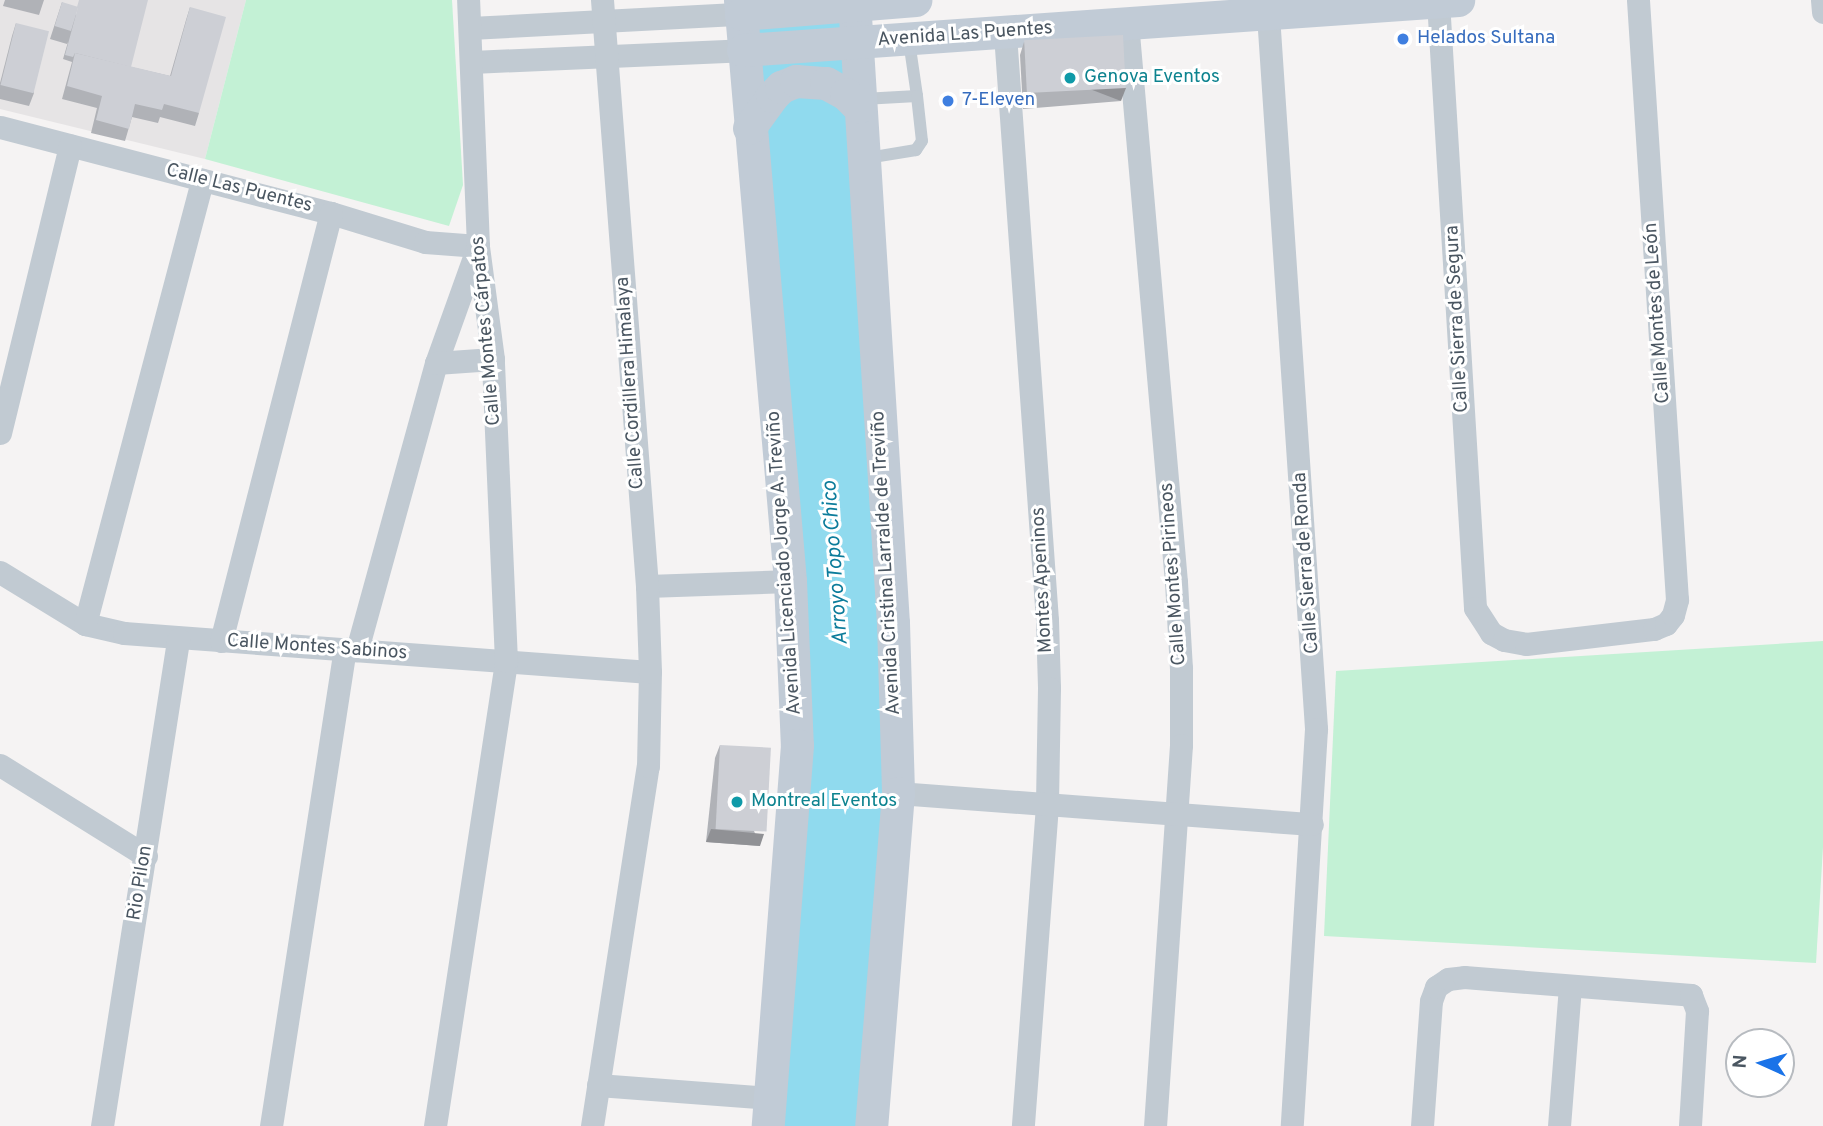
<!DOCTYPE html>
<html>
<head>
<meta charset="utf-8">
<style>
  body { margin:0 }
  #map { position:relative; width:1823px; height:1126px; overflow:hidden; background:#f5f3f3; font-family:Overpass,sans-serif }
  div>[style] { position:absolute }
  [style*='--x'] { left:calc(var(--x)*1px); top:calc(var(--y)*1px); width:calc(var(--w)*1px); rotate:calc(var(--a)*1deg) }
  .education>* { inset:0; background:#e6e4e5 }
  .green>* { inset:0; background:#c3f1d5 }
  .water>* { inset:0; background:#90daee }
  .lane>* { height:12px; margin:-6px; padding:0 6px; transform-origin:6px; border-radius:6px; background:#c1cad2 }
  .street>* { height:23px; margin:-11.5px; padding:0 11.5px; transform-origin:11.5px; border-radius:11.5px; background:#c1cad2 }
  .secondary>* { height:33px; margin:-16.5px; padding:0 16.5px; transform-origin:16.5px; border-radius:16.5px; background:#c1cbd6 }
  .wall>* { inset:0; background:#b0b2b7 }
  .shaded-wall>* { inset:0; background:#909195; transform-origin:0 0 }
  .building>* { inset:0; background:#cdcfd5; transform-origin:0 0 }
  .dots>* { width:19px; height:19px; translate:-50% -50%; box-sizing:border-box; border:4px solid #fff; border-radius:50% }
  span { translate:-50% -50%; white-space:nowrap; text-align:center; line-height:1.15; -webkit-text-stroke:6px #fff; paint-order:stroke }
  .street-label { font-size:19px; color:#4a5661 }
  .shop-label { font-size:19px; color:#366cbe }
  .left { translate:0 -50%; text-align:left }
  .culture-label { font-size:19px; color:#0d838f }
  .water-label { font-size:21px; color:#0c7c9b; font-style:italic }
  .north { position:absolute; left:1725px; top:1028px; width:70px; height:70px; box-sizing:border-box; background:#fff; border:2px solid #b7bbc0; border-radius:50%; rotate:274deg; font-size:19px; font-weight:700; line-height:28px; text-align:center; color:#4a5661 }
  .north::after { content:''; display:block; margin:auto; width:24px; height:32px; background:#1a73e8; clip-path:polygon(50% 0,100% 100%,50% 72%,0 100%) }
</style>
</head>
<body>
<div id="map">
  <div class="education">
    <div style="clip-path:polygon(0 0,246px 0,205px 159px,0 109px)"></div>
  </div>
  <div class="green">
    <div style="clip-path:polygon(246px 0,452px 0,463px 185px,449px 226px,205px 159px)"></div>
    <div style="clip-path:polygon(1823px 641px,1823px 847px,1816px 963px,1324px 936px,1336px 671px)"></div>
  </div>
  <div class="water">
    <div style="clip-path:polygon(742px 0,854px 0,893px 623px,871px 1126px,768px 1126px,791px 840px)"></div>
  </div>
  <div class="lane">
    <div style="--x:909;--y:41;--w:56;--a:81.7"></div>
    <div style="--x:863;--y:99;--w:54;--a:-3.2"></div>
    <div style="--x:917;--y:96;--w:45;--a:83.7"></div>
    <div style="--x:922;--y:141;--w:11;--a:124"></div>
    <div style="--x:916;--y:150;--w:50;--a:170.7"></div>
  </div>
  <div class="street">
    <div style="--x:1267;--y:0;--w:731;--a:86.15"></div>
    <div style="--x:1316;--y:729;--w:398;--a:93.5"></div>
    <div style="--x:1822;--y:0;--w:12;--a:85"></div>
    <div style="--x:1438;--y:1;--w:608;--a:86.51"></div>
    <div style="--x:1475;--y:608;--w:30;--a:57"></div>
    <div style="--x:1491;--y:633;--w:15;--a:28"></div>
    <div style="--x:1504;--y:640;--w:22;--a:10"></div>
    <div style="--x:1526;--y:644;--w:129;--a:-6.7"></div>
    <div style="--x:1654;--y:629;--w:13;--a:-23"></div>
    <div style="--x:1666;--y:624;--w:11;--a:-52"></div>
    <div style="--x:1673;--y:615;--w:16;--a:-75"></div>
    <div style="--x:1677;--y:600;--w:601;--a:-93.72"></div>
    <div style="--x:1127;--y:22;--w:562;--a:85"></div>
    <div style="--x:1176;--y:582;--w:86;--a:86.7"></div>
    <div style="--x:1181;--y:668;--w:77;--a:90"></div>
    <div style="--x:1181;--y:745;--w:382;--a:93.9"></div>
    <div style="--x:470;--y:28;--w:271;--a:-3"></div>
    <div style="--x:1005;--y:34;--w:588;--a:85.9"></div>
    <div style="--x:1047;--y:620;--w:68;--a:88.3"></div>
    <div style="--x:1049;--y:688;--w:117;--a:91"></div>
    <div style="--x:1047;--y:805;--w:322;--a:94.3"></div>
    <div style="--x:472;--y:62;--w:271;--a:-2.5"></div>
    <div style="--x:0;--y:127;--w:342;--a:14.6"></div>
    <div style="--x:331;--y:213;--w:98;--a:17.1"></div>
    <div style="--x:425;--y:242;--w:53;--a:4.3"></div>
    <div style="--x:478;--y:246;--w:124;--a:109.7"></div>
    <div style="--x:436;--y:363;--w:298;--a:105.4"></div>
    <div style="--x:436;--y:363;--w:57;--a:-4"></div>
    <div style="--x:0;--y:433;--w:296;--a:-76.3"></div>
    <div style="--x:0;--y:572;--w:100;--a:31.5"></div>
    <div style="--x:85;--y:624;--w:40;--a:13"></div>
    <div style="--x:124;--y:633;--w:527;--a:4.24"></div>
    <div style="--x:647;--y:586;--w:143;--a:-2"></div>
    <div style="--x:85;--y:624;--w:459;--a:-75.2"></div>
    <div style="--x:221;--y:641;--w:442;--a:-75.6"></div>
    <div style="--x:0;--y:765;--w:172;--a:31.9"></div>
    <div style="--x:898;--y:793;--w:415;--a:4.3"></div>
    <div style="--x:598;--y:1085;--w:172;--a:4.3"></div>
    <div style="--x:102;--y:1126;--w:493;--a:-81.1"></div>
    <div style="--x:271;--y:1126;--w:483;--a:-81.2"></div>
    <div style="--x:435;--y:1126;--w:470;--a:-81.3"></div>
    <div style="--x:506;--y:661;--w:302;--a:-92.5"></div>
    <div style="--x:493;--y:359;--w:114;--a:-97.6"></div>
    <div style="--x:478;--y:246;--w:246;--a:-92.3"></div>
    <div style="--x:592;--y:1126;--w:364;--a:-81.2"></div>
    <div style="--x:648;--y:766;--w:94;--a:-88.8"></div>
    <div style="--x:650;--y:672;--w:86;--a:-92"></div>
    <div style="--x:647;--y:586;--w:588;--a:-94.39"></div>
    <div style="--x:1422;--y:1126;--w:125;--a:-85.9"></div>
    <div style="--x:1431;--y:1001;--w:15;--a:-70"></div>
    <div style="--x:1436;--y:987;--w:14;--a:-34"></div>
    <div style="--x:1448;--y:979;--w:16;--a:-7"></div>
    <div style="--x:1464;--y:977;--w:228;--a:4.5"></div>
    <div style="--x:1691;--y:995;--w:17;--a:69"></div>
    <div style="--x:1697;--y:1011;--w:115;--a:93.5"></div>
    <div style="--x:1559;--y:1126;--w:140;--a:-85.5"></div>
  </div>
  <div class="secondary">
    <div style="--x:740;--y:0;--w:583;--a:85.08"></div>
    <div style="--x:790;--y:581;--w:164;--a:87.6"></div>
    <div style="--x:797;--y:745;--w:382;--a:94.4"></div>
    <div style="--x:854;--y:0;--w:624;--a:86.42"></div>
    <div style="--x:893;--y:623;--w:170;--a:88.3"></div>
    <div style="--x:898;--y:793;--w:334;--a:94.6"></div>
    <div style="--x:741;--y:14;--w:175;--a:-4.6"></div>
    <div style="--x:743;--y:50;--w:717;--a:-4"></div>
    <div style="--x:749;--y:128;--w:39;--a:-54"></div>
    <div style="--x:772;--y:96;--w:13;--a:-45"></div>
    <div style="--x:781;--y:87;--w:16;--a:-22"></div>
    <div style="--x:796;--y:81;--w:30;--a:4"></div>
    <div style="--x:826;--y:83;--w:23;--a:29"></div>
    <div style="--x:846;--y:94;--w:18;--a:45"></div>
  </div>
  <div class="wall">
    <div style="clip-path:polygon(5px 0,44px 0,39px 15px,3px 6px)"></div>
    <div style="clip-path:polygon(62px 2px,131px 67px,170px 76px,186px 20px,190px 7px,199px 113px,195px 126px,160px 117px,158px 123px,132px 117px,125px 141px,91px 133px,97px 108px,62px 99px,72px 62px,63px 59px,68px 42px,67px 44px,50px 39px)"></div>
    <div style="clip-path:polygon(16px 23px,34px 93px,29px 106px,0 99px,0 83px,12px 36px)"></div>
    <div style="clip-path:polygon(1024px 42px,1121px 101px,1023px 109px,1020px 55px)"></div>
    <div style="clip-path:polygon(720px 745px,760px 846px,706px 842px,715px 758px)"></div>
  </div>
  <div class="shaded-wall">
    <div style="left:1126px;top:88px;width:14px;height:99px;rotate:111deg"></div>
    <div style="clip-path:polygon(711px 829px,764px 834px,760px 846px,706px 842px)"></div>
  </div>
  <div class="building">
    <div style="clip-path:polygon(79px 0,148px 0,131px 67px,75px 53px,73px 57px,65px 55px,78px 7px,77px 7px)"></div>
    <div style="left:62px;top:2px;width:17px;height:25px;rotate:17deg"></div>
    <div style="clip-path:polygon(190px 7px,226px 17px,199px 113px,164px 104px,162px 110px,135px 104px,129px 129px,96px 120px,102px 96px,67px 86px,75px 53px,171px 76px)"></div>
    <div style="left:16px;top:23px;width:34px;height:64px;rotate:14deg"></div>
    <div style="left:1123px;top:35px;width:53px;height:99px;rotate:87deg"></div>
    <div style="left:720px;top:745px;width:51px;height:84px;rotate:3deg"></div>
  </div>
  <div class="dots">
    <div style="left:1403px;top:39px;background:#3f7fe0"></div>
    <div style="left:1070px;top:78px;background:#0f9aa8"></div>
    <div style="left:948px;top:101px;background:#3f7fe0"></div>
    <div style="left:737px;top:802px;background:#0f9aa8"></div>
  </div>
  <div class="street-label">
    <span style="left:965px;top:35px;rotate:-4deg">Avenida Las Puentes</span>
    <span style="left:239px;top:189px;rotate:14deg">Calle Las Puentes</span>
    <span style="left:1658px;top:313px;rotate:-94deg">Calle Montes de León</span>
    <span style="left:1458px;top:319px;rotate:-93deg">Calle Sierra de Segura</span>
    <span style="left:487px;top:331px;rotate:-95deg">Calle Montes Cárpatos</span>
    <span style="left:631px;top:383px;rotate:-94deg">Calle Cordillera Himalaya</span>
    <span style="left:785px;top:563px;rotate:-94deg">Avenida Licenciado Jorge A. Treviño</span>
    <span style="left:887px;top:563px;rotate:-93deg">Avenida Cristina Larralde de Treviño</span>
    <span style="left:1307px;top:563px;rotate:-94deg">Calle Sierra de Ronda</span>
    <span style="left:1174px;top:574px;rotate:-94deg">Calle Montes Pirineos</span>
    <span style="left:1043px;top:580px;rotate:-93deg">Montes Apeninos</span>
    <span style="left:317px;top:648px;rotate:4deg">Calle Montes Sabinos</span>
    <span style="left:141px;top:883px;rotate:-81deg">Rio Pilon</span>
  </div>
  <div class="shop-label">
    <span class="left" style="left:1417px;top:39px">Helados Sultana</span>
    <span class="left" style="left:962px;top:101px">7-Eleven</span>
  </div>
  <div class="culture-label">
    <span class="left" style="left:1084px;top:78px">Genova Eventos</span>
    <span class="left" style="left:751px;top:802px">Montreal Eventos</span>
  </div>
  <div class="water-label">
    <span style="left:836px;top:563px;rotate:-94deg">Arroyo Topo Chico</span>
  </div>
  <div class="north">N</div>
</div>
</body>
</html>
